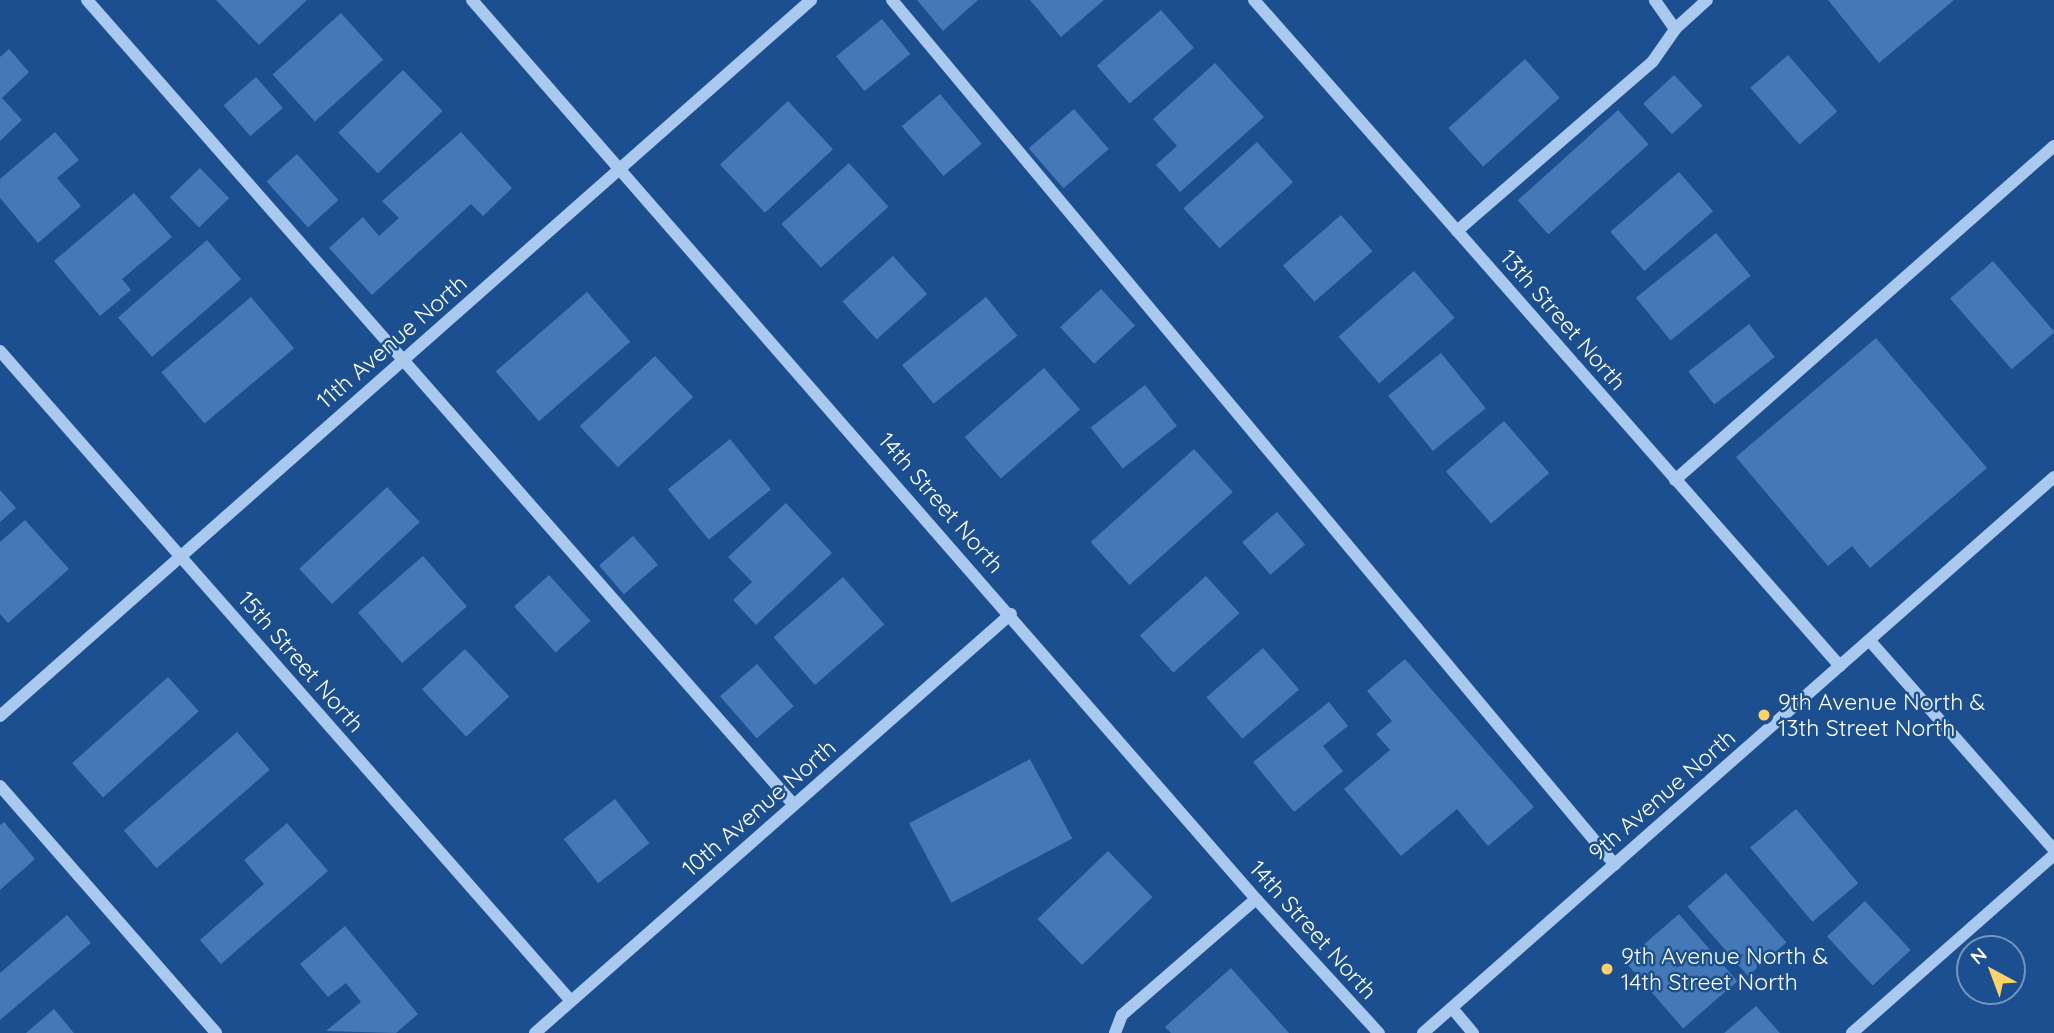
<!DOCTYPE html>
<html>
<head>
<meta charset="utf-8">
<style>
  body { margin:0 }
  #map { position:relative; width:2054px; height:1033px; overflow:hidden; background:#1b4f8f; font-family:Quicksand,sans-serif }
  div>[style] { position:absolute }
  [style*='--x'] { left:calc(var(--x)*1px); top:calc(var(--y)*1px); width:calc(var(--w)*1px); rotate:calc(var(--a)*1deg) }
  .building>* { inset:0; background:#4478b7; transform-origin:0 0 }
  .minor>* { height:12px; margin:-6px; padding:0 6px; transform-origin:6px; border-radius:6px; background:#a9c9ee }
  .dots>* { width:19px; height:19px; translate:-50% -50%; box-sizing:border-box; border:4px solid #1b4f8f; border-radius:50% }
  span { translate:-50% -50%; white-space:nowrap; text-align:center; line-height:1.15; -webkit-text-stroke:5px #1b4f8f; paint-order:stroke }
  .street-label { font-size:23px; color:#fff }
  .poi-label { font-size:23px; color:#fff }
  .left { translate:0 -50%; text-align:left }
  .north { position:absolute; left:1956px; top:935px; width:70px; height:70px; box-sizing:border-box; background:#1b4f8f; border:2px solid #7695bc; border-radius:50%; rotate:319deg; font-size:19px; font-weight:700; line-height:28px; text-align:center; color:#fff }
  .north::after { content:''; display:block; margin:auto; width:24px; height:32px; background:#ffd166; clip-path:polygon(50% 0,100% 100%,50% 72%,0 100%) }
</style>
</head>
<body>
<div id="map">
  <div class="building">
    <div style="clip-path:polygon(216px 0,307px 0,259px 45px)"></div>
    <div style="clip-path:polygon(917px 0,978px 0,943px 31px)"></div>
    <div style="clip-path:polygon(1030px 0,1104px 0,1061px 37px)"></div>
    <div style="clip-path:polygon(1828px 0,1954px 0,1879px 63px)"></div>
    <div style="left:1161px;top:10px;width:50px;height:85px;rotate:49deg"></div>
    <div style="left:341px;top:13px;width:63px;height:92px;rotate:48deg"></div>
    <div style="left:882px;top:19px;width:45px;height:59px;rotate:51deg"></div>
    <div style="clip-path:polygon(9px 49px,29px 72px,2px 98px,22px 120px,0 141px,0 57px)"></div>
    <div style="left:1788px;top:55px;width:75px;height:50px;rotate:49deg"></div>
    <div style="left:1525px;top:59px;width:52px;height:103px;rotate:48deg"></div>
    <div style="clip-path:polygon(1215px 63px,1264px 117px,1180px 192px,1156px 165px,1177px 146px,1153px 119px)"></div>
    <div style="left:403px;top:70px;width:57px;height:90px;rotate:46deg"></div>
    <div style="left:1674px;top:75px;width:42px;height:42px;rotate:47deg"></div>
    <div style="left:256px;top:77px;width:41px;height:43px;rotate:49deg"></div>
    <div style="left:940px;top:94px;width:65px;height:50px;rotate:50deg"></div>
    <div style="left:788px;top:101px;width:66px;height:93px;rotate:47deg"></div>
    <div style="left:1074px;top:109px;width:53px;height:60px;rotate:49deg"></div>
    <div style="left:1618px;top:110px;width:46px;height:135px;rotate:48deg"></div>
    <div style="clip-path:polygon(55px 132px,79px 160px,57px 178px,81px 206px,38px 243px,0 198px,0 179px)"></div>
    <div style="clip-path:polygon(461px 132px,512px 188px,483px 216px,471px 204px,372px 295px,329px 248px,363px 217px,379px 236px,399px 218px,382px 201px)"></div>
    <div style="left:1257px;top:142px;width:54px;height:99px;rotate:48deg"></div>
    <div style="left:297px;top:154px;width:62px;height:41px;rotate:48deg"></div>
    <div style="left:849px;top:163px;width:59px;height:91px;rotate:48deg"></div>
    <div style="left:200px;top:168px;width:42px;height:42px;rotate:46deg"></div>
    <div style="left:1679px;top:172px;width:52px;height:91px;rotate:49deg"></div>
    <div style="clip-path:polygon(134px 193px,172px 237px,122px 279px,131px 290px,100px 316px,54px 261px)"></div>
    <div style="left:1341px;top:215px;width:48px;height:77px;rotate:49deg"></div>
    <div style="left:1716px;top:233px;width:55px;height:103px;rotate:51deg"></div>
    <div style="left:207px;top:240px;width:52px;height:118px;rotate:49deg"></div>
    <div style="left:893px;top:256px;width:51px;height:68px;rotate:48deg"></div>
    <div style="left:1993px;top:261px;width:94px;height:57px;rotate:49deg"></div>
    <div style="left:1414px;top:271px;width:62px;height:100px;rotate:49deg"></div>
    <div style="left:1101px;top:289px;width:50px;height:56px;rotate:47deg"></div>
    <div style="left:587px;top:292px;width:66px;height:121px;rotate:49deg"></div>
    <div style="left:251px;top:297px;width:67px;height:117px;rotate:50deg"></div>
    <div style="left:986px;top:297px;width:50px;height:108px;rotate:51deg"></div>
    <div style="left:1749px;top:324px;width:42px;height:77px;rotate:52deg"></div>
    <div style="clip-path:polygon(1876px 338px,1987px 468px,1870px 568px,1852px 546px,1828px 566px,1736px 457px)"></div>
    <div style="left:1441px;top:353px;width:71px;height:68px;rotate:51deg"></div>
    <div style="left:655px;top:356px;width:56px;height:103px;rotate:47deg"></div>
    <div style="left:1044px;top:368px;width:55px;height:105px;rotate:49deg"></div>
    <div style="left:1145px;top:385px;width:52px;height:69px;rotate:52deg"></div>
    <div style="left:1504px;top:421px;width:69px;height:77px;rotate:49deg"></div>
    <div style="left:730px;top:439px;width:65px;height:80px;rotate:51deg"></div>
    <div style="left:1194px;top:449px;width:58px;height:139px;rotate:48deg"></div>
    <div style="left:387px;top:487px;width:48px;height:120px;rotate:47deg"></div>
    <div style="clip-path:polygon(0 490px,16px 508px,0 522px)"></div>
    <div style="clip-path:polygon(786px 503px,832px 553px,756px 625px,733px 600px,752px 582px,728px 557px)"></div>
    <div style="left:1277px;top:512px;width:43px;height:46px;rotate:49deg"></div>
    <div style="clip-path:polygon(25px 520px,69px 569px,8px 623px,0 614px,0 542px)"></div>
    <div style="left:633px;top:536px;width:38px;height:45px;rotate:49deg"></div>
    <div style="left:423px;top:556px;width:67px;height:86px;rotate:49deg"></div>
    <div style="left:549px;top:575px;width:62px;height:47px;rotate:48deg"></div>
    <div style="left:1206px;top:576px;width:50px;height:89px;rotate:48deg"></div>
    <div style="left:843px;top:577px;width:63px;height:92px;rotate:49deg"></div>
    <div style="left:1263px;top:648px;width:55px;height:75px;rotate:49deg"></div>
    <div style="left:465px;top:649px;width:65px;height:59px;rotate:47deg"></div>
    <div style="clip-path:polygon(1405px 659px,1534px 807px,1488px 846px,1457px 809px,1401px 856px,1344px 789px,1390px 750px,1376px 734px,1392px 721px,1367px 691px)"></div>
    <div style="left:757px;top:664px;width:56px;height:49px;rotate:49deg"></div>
    <div style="left:168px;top:677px;width:46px;height:129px;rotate:48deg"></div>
    <div style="clip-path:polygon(1329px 702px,1348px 726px,1323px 746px,1343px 771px,1294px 812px,1253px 762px)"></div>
    <div style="left:237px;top:732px;width:50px;height:150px;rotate:49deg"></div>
    <div style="left:1030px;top:759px;width:90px;height:137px;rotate:62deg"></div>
    <div style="left:615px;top:799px;width:56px;height:65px;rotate:52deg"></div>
    <div style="left:1796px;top:809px;width:97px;height:60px;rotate:50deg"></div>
    <div style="clip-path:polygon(4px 822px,35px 859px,0 890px,0 825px)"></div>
    <div style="clip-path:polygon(287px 823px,328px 871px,221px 964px,200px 940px,264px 884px,244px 860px)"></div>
    <div style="left:1108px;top:851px;width:64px;height:98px;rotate:46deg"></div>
    <div style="left:1726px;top:873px;width:92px;height:51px;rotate:49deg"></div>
    <div style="left:1865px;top:901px;width:67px;height:52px;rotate:47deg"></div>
    <div style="left:1679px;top:914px;width:89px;height:72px;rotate:49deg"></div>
    <div style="clip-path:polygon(67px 915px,91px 943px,0 1020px,0 973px)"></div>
    <div style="clip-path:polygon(345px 926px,418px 1014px,396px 1033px,326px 1031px,361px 1002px,346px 983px,328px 997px,300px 964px)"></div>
    <div style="clip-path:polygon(1231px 968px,1289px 1033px,1171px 1033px,1165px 1027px)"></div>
    <div style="clip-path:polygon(1756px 1006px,1780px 1033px,1724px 1033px)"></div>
    <div style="clip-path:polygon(54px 1009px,74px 1033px,26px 1033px)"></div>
  </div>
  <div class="minor">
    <div style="--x:87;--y:0;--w:1071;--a:48.71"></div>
    <div style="--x:472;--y:0;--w:1193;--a:48.91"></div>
    <div style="--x:1256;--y:899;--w:182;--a:47.5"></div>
    <div style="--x:892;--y:0;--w:1127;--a:50.11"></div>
    <div style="--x:1254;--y:0;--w:887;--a:48.66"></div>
    <div style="--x:1675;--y:29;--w:43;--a:-42.2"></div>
    <div style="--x:1457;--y:231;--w:259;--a:-40.9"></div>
    <div style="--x:1653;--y:61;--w:39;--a:-55"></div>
    <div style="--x:1675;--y:29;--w:35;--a:-125"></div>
    <div style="--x:0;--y:351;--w:865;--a:48.7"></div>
    <div style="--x:1675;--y:480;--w:505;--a:-41.39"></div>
    <div style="--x:1870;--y:641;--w:278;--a:48.6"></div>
    <div style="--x:0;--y:716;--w:1082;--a:-41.44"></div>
    <div style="--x:0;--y:786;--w:328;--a:48.8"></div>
    <div style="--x:1452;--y:1008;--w:33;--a:50"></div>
    <div style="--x:535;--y:1033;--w:634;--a:-41.36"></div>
    <div style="--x:1115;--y:1033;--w:19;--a:-69"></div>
    <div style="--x:1122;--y:1015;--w:177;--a:-40.9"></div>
    <div style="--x:1423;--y:1033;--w:841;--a:-41.38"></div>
    <div style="--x:1852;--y:1033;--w:269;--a:-41.4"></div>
  </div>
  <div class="dots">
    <div style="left:1764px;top:715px;background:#ffd166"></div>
    <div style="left:1607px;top:969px;background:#ffd166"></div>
  </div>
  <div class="street-label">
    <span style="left:1563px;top:320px;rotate:49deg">13th Street North</span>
    <span style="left:392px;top:342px;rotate:-41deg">11th Avenue North</span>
    <span style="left:941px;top:503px;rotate:49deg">14th Street North</span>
    <span style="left:301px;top:662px;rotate:49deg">15th Street North</span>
    <span style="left:1662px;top:795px;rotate:-41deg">9th Avenue North</span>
    <span style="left:759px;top:808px;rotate:-41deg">10th Avenue North</span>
    <span style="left:1313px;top:930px;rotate:48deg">14th Street North</span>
  </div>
  <div class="poi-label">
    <span class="left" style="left:1778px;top:715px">9th Avenue North &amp;<br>13th Street North</span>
    <span class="left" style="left:1621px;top:969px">9th Avenue North &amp;<br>14th Street North</span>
  </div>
  <div class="north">N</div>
</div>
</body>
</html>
